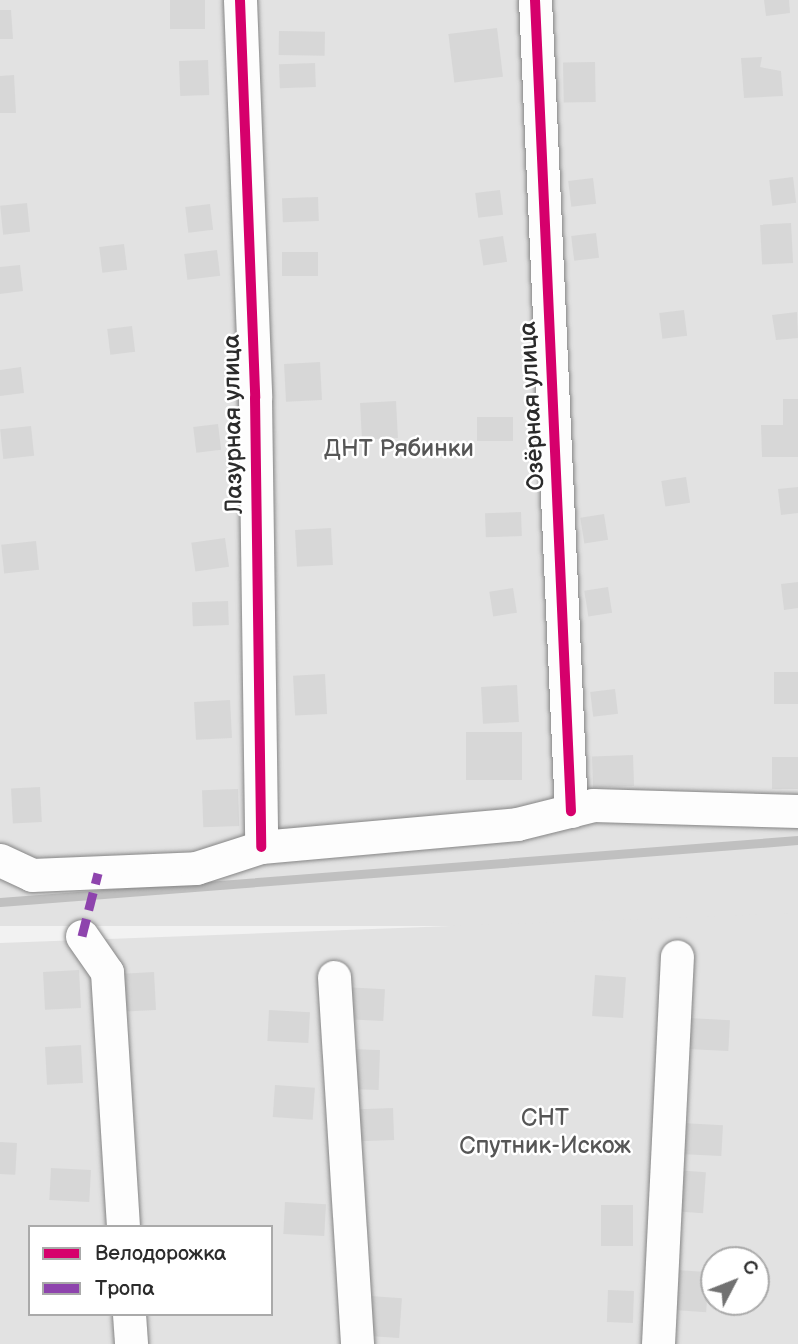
<!DOCTYPE html>
<html>
<head>
<meta charset="utf-8">
<style>
  body { margin:0 }
  #map { position:relative; width:798px; height:1344px; overflow:hidden; background:#f2f2f2; font-family:"Balsamiq Sans",sans-serif }
  div>[style] { position:absolute }
  [style*='--x'] { left:calc(var(--x)*1px); top:calc(var(--y)*1px); width:calc(var(--w)*1px); rotate:calc(var(--a)*1deg) }
  .built>* { inset:0; background:#e2e2e2; transform-origin:0 0 }
  .stream>* { height:9px; margin:-4.5px; padding:0 4.5px; transform-origin:4.5px; border-radius:4.5px; background:#c0c0c0 }
  .building>* { inset:0; background:#d7d7d7; transform-origin:0 0 }
  .roads { filter:drop-shadow(0 0 2px #858585) drop-shadow(0 0 2px #858585) }
  .minor>* { height:33px; margin:-16.5px; padding:0 16.5px; transform-origin:16.5px; border-radius:16.5px; background:#fdfdfd }
  .quiet>* { height:9px; margin-top:-4.5px; transform-origin:0; background:repeating-linear-gradient(90deg,#8e44ad 0 18px,transparent 0 27px) }
  .cycleway>* { height:10px; margin:-5px; padding:0 5px; transform-origin:5px; border-radius:5px; background:#d6006c }
  span { translate:-50% -50%; white-space:nowrap; text-align:center; line-height:1.15; -webkit-text-stroke:5px #fff; paint-order:stroke }
  .street-label { font-size:24px; color:#2b2b2b }
  .park-label { font-size:24px; color:#565656 }
  .legend { position:absolute; left:28px; top:1225px; width:245px; height:91px; box-sizing:border-box; background:#fff; border:2px solid #aaa; margin:0; padding:9px 12px; list-style:none; font-size:21px; color:#2b2b2b }
  .legend li { display:flex; align-items:center; gap:14px; height:35px }
  .legend b { width:35px; border:2px solid #aaa }
  .north { position:absolute; left:700px; top:1246px; width:70px; height:70px; box-sizing:border-box; background:#fff; border:2px solid #aaa; border-radius:50%; rotate:48deg; font-size:19px; font-weight:700; line-height:28px; text-align:center; color:#2b2b2b }
  .north::after { content:''; display:block; margin:auto; width:24px; height:32px; background:#717171; clip-path:polygon(50% 0,100% 100%,50% 72%,0 100%) }
</style>
</head>
<body>
<div id="map">
  <div class="built">
    <div style="left:0;top:0;width:798px;height:926px"></div>
    <div style="clip-path:polygon(evenodd,798px 913px,798px 1344px,0 1344px,0 943px,798px 913px,30px 1227px,271px 1227px,271px 1314px,30px 1314px,30px 1227px,798px 913px,714px 1260px,756px 1260px,756px 1302px,714px 1302px,714px 1260px)"></div>
  </div>
  <div class="stream">
    <div style="--x:0;--y:902;--w:800;--a:-4.44"></div>
  </div>
  <div class="building">
    <div style="left:170px;top:0;width:35px;height:29px"></div>
    <div style="clip-path:polygon(764px 0,789px 0,790px 13px,766px 16px)"></div>
    <div style="clip-path:polygon(0 10px,11px 10px,13px 39px,0 39px)"></div>
    <div style="left:497px;top:28px;width:49px;height:49px;rotate:83deg"></div>
    <div style="left:279px;top:31px;width:46px;height:24px;rotate:1deg"></div>
    <div style="clip-path:polygon(762px 57px,760px 67px,781px 71px,783px 96px,744px 98px,741px 58px)"></div>
    <div style="left:208px;top:60px;width:35px;height:29px;rotate:88deg"></div>
    <div style="left:595px;top:62px;width:40px;height:32px;rotate:89deg"></div>
    <div style="left:315px;top:63px;width:24px;height:36px;rotate:88deg"></div>
    <div style="clip-path:polygon(14px 75px,16px 113px,0 113px,0 76px)"></div>
    <div style="left:793px;top:177px;width:26px;height:24px;rotate:83deg"></div>
    <div style="left:593px;top:178px;width:26px;height:25px;rotate:83deg"></div>
    <div style="left:500px;top:190px;width:25px;height:25px;rotate:83deg"></div>
    <div style="left:318px;top:197px;width:24px;height:36px;rotate:88deg"></div>
    <div style="left:27px;top:203px;width:29px;height:27px;rotate:84deg"></div>
    <div style="left:210px;top:204px;width:26px;height:25px;rotate:83deg"></div>
    <div style="left:791px;top:223px;width:40px;height:31px;rotate:87deg"></div>
    <div style="left:596px;top:233px;width:25px;height:25px;rotate:83deg"></div>
    <div style="left:503px;top:236px;width:26px;height:24px;rotate:81deg"></div>
    <div style="left:124px;top:244px;width:26px;height:25px;rotate:83deg"></div>
    <div style="left:217px;top:250px;width:26px;height:33px;rotate:83deg"></div>
    <div style="left:318px;top:252px;width:24px;height:36px;rotate:90deg"></div>
    <div style="clip-path:polygon(20px 265px,23px 291px,0 294px,0 267px)"></div>
    <div style="left:684px;top:310px;width:26px;height:25px;rotate:83deg"></div>
    <div style="clip-path:polygon(797px 312px,798px 338px,776px 340px,772px 315px)"></div>
    <div style="left:132px;top:326px;width:26px;height:25px;rotate:83deg"></div>
    <div style="left:320px;top:362px;width:38px;height:36px;rotate:87deg"></div>
    <div style="clip-path:polygon(21px 367px,24px 393px,0 396px,0 370px)"></div>
    <div style="clip-path:polygon(783px 399px,798px 399px,798px 457px,762px 457px,761px 425px,783px 425px)"></div>
    <div style="left:396px;top:401px;width:37px;height:36px;rotate:87deg"></div>
    <div style="left:513px;top:417px;width:24px;height:36px;rotate:90deg"></div>
    <div style="left:218px;top:424px;width:26px;height:25px;rotate:83deg"></div>
    <div style="left:31px;top:426px;width:30px;height:31px;rotate:84deg"></div>
    <div style="left:686px;top:477px;width:26px;height:25px;rotate:81deg"></div>
    <div style="clip-path:polygon(798px 487px,798px 513px,781px 515px,778px 489px)"></div>
    <div style="left:521px;top:512px;width:24px;height:36px;rotate:88deg"></div>
    <div style="left:604px;top:514px;width:26px;height:24px;rotate:81deg"></div>
    <div style="left:331px;top:528px;width:37px;height:36px;rotate:87deg"></div>
    <div style="left:225px;top:538px;width:29px;height:34px;rotate:82deg"></div>
    <div style="left:36px;top:541px;width:29px;height:35px;rotate:84deg"></div>
    <div style="clip-path:polygon(798px 582px,798px 608px,784px 610px,781px 584px)"></div>
    <div style="left:608px;top:587px;width:26px;height:24px;rotate:81deg"></div>
    <div style="left:513px;top:588px;width:25px;height:24px;rotate:81deg"></div>
    <div style="left:228px;top:601px;width:24px;height:36px;rotate:88deg"></div>
    <div style="left:798px;top:672px;width:32px;height:24px;rotate:90deg"></div>
    <div style="left:325px;top:674px;width:40px;height:32px;rotate:87deg"></div>
    <div style="left:517px;top:685px;width:37px;height:36px;rotate:87deg"></div>
    <div style="left:615px;top:689px;width:25px;height:25px;rotate:83deg"></div>
    <div style="left:230px;top:700px;width:38px;height:36px;rotate:87deg"></div>
    <div style="left:466px;top:732px;width:56px;height:48px"></div>
    <div style="left:633px;top:755px;width:31px;height:41px;rotate:88deg"></div>
    <div style="left:798px;top:757px;width:32px;height:26px;rotate:90deg"></div>
    <div style="left:40px;top:787px;width:35px;height:29px;rotate:87deg"></div>
    <div style="left:238px;top:789px;width:37px;height:36px;rotate:88deg"></div>
    <div style="left:79px;top:970px;width:38px;height:36px;rotate:87deg"></div>
    <div style="left:154px;top:972px;width:38px;height:36px;rotate:87deg"></div>
    <div style="left:595px;top:975px;width:31px;height:41px;rotate:4deg"></div>
    <div style="left:344px;top:987px;width:41px;height:32px;rotate:3deg"></div>
    <div style="left:269px;top:1010px;width:41px;height:31px;rotate:3deg"></div>
    <div style="left:689px;top:1018px;width:41px;height:31px;rotate:3deg"></div>
    <div style="left:81px;top:1045px;width:38px;height:36px;rotate:87deg"></div>
    <div style="left:349px;top:1049px;width:31px;height:40px;rotate:2deg"></div>
    <div style="left:275px;top:1085px;width:40px;height:32px;rotate:4deg"></div>
    <div style="left:393px;top:1108px;width:32px;height:40px;rotate:88deg"></div>
    <div style="left:682px;top:1123px;width:41px;height:31px;rotate:3deg"></div>
    <div style="left:0;top:1142px;width:17px;height:32px;rotate:3deg"></div>
    <div style="left:51px;top:1168px;width:40px;height:32px;rotate:3deg"></div>
    <div style="left:674px;top:1170px;width:32px;height:41px;rotate:4deg"></div>
    <div style="left:285px;top:1202px;width:41px;height:32px;rotate:3deg"></div>
    <div style="left:601px;top:1205px;width:32px;height:41px"></div>
    <div style="left:677px;top:1270px;width:32px;height:40px;rotate:4deg"></div>
    <div style="left:608px;top:1290px;width:26px;height:32px;rotate:2deg"></div>
    <div style="left:371px;top:1296px;width:31px;height:40px;rotate:4deg"></div>
  </div>
  <div class="roads">
    <div class="minor">
      <div style="--x:240;--y:0;--w:398;--a:87.8"></div>
      <div style="--x:255;--y:398;--w:449;--a:89.2"></div>
      <div style="--x:535;--y:0;--w:812;--a:87.46"></div>
      <div style="--x:0;--y:860;--w:35;--a:25"></div>
      <div style="--x:32;--y:875;--w:164;--a:-2.4"></div>
      <div style="--x:196;--y:868;--w:68;--a:-17.9"></div>
      <div style="--x:261;--y:847;--w:257;--a:-5.1"></div>
      <div style="--x:517;--y:824;--w:78;--a:-14"></div>
      <div style="--x:593;--y:805;--w:205;--a:1.7"></div>
      <div style="--x:82;--y:936;--w:44;--a:55.2"></div>
      <div style="--x:107;--y:972;--w:256;--a:86.4"></div>
      <div style="--x:334;--y:977;--w:368;--a:86.4"></div>
      <div style="--x:129;--y:1314;--w:30;--a:86"></div>
      <div style="--x:658;--y:1344;--w:388;--a:-87.2"></div>
    </div>
  </div>
  <div class="quiet">
    <div style="--x:82;--y:936;--w:65;--a:-75.7"></div>
  </div>
  <div class="cycleway">
    <div style="--x:240;--y:0;--w:398;--a:87.8"></div>
    <div style="--x:255;--y:398;--w:449;--a:89.2"></div>
    <div style="--x:535;--y:0;--w:812;--a:87.46"></div>
  </div>
  <div class="street-label">
    <span style="left:532px;top:406px;rotate:-93deg">Озёрная улица</span>
    <span style="left:233px;top:424px;rotate:-91deg">Лазурная улица</span>
  </div>
  <div class="park-label">
    <span style="left:399px;top:449px">ДНТ Рябинки</span>
    <span style="left:545px;top:1132px">СНТ<br>Спутник-Искож</span>
  </div>
  <ul class="legend">
  <li><b style="height:9px;background:#d6006c"></b>Велодорожка</li>
  <li><b style="height:9px;background:#8e44ad"></b>Тропа</li>
  </ul>
  <div class="north">С</div>
</div>
</body>
</html>
